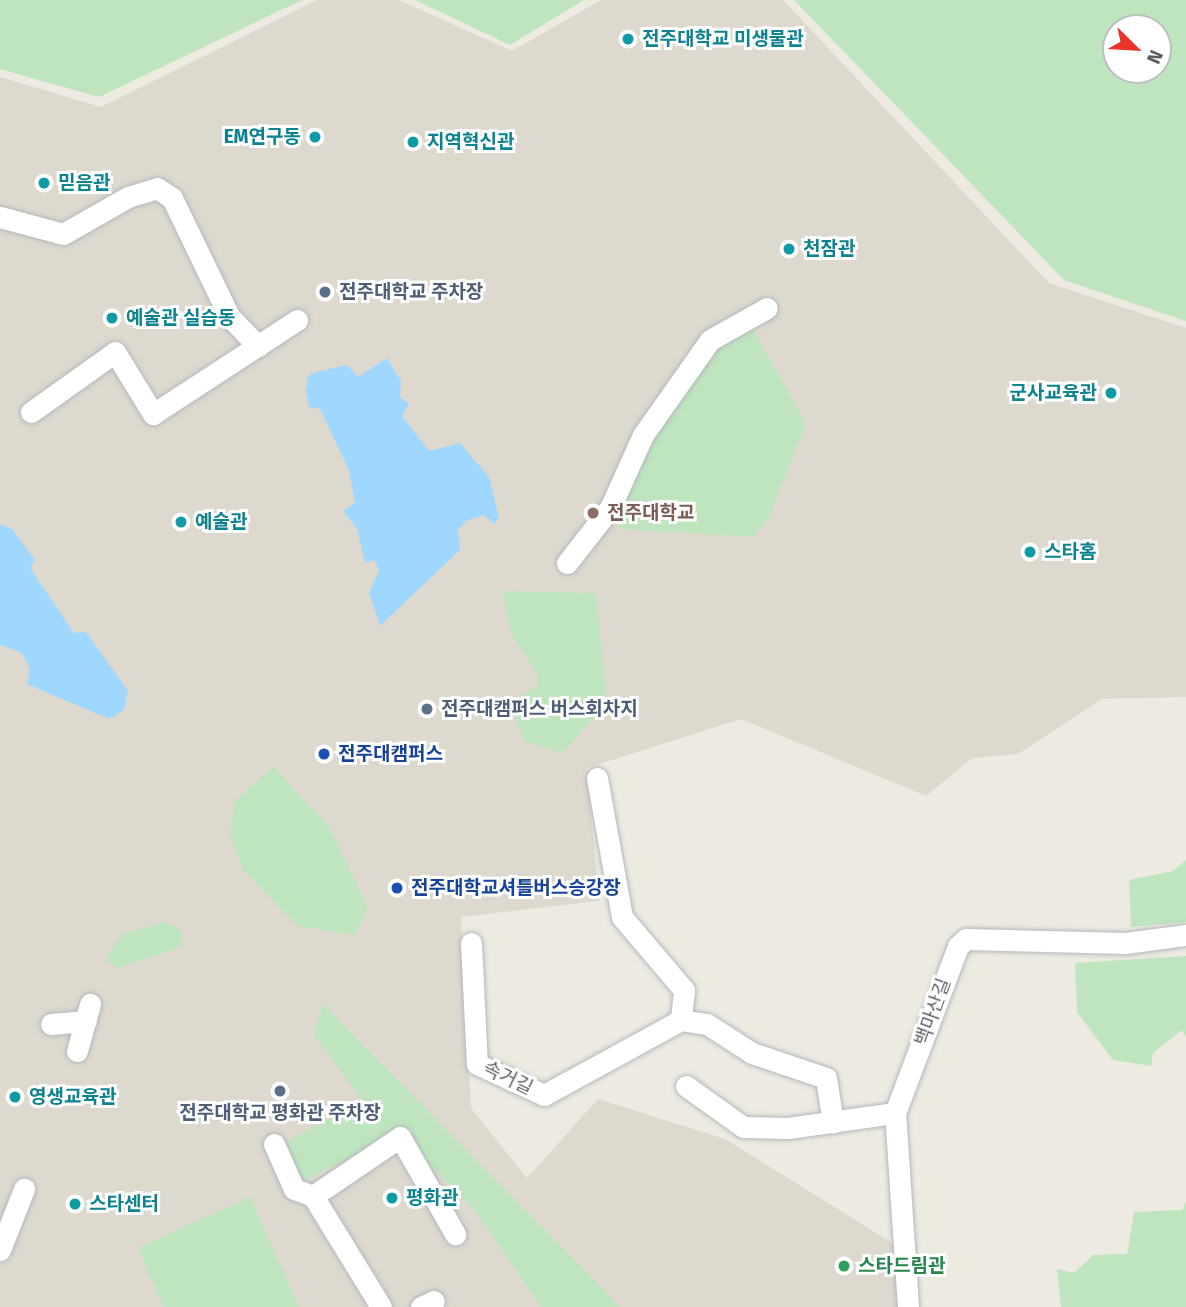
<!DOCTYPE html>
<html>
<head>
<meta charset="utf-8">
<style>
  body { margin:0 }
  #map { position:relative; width:1186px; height:1307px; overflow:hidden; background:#edeae1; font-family:"Fira Sans","Noto Sans KR",sans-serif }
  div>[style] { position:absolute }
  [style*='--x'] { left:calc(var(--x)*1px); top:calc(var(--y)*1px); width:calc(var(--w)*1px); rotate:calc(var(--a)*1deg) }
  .education>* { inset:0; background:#ddd9cf }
  .green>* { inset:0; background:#bee5bd }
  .water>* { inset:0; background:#9fd7ff }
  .roads { filter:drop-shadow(0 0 2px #b4b8bc) drop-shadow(0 0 2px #b4b8bc) }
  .minor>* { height:21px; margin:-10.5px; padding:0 10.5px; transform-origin:10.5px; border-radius:10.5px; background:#fff }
  .dots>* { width:19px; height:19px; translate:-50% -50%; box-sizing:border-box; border:4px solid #fff; border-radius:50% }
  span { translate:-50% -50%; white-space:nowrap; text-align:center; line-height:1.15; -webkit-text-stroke:6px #fff; paint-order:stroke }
  .culture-label { font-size:19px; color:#0d838f; font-weight:700 }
  .left { translate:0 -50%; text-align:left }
  .right { translate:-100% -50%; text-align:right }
  .service-label { font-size:19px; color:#4e5e75; font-weight:700 }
  .education-label { font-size:19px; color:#785e54; font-weight:700 }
  .transit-label { font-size:19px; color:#164399; font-weight:700 }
  .street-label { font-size:19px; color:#5a5e62 }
  .leisure-label { font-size:19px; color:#27864d; font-weight:700 }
  .north { position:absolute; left:1102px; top:14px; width:70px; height:70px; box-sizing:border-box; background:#fff; border:2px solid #bdbfc0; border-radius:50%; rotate:114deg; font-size:19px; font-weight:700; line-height:28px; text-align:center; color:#5a5e62 }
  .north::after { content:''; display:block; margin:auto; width:24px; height:32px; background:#ea342a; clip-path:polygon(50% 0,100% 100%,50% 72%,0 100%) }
</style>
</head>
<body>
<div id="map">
  <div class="education">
    <div style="clip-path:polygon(317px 0,399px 0,512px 51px,601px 0,783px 0,1049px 283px,1186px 328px,1186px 697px,1102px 699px,1018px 754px,972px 758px,926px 796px,741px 719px,587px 768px,599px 901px,461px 917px,471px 1108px,527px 1178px,598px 1099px,725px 1139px,894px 1244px,899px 1307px,0 1307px,0 77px,101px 107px)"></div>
  </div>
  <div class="green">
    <div style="clip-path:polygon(0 0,302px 0,99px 97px,0 69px)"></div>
    <div style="clip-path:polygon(415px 0,584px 0,510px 45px)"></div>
    <div style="clip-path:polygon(evenodd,794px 0,1186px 0,1186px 321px,1064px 280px,794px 0,1116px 28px,1158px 28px,1158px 70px,1116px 70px,1116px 28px)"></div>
    <div style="clip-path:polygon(749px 322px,806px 424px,769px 517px,753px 537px,618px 529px,644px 448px,715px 342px)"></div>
    <div style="clip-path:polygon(502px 591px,596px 593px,607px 703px,562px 753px,524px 741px,511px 703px,537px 686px,538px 676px,512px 636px)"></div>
    <div style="clip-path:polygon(273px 767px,328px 825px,368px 907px,356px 935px,297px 926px,243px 869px,230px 835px,234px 802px)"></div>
    <div style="clip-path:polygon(1186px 860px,1186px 922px,1131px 927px,1129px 880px,1173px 871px)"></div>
    <div style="clip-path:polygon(165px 922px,183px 932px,181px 947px,118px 968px,106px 960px,122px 934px)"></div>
    <div style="clip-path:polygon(1186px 956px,1186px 1037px,1182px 1030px,1153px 1053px,1151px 1066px,1113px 1060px,1077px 1012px,1075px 963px)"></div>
    <div style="clip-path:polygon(323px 1004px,620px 1307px,541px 1307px,476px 1212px,399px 1133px,296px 1184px,280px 1145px,363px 1101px,314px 1035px)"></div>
    <div style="clip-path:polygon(250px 1197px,299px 1307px,164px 1307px,138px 1248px)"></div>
    <div style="clip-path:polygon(1186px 1202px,1186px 1307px,1061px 1307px,1057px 1269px,1074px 1273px,1093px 1255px,1127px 1254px,1134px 1212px,1182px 1210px)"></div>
  </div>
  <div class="water">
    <div style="clip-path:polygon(387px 358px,401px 381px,400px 397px,409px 404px,402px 416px,429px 451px,460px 443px,489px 477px,499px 518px,494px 524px,484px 515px,466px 521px,458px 530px,460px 550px,380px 626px,369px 593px,379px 570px,374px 560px,365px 563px,357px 529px,343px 511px,355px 503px,349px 470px,320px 409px,309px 407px,306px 391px,308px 376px,316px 372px,347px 365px,358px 377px)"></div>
    <div style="clip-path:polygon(0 524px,12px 529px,35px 560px,30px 568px,74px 633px,86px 632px,128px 691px,124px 710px,109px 719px,27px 684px,30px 669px,22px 653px,0 645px)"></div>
  </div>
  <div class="roads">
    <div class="minor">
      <div style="--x:0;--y:217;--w:65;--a:15.1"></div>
      <div style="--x:63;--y:234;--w:75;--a:-29.6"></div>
      <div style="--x:128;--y:197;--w:30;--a:-17"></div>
      <div style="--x:157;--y:188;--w:18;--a:34"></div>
      <div style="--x:172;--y:198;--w:131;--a:64.2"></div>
      <div style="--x:229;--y:316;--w:42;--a:46"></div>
      <div style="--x:31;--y:412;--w:103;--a:-35.5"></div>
      <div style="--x:115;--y:352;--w:73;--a:58.5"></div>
      <div style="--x:153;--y:414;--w:172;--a:-33.1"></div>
      <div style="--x:567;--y:563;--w:70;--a:-52"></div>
      <div style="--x:610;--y:508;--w:80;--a:-65.7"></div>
      <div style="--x:643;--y:435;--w:116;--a:-54.8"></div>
      <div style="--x:710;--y:340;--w:65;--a:-29.3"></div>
      <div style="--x:597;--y:778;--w:141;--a:79.8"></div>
      <div style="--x:622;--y:917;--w:96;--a:49.7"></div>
      <div style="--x:684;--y:990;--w:30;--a:96"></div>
      <div style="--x:471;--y:943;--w:121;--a:87.2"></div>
      <div style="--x:477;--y:1064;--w:74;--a:24.8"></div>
      <div style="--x:544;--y:1095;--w:156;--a:-28.7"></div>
      <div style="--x:681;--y:1020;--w:26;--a:9"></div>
      <div style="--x:707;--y:1024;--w:54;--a:32.8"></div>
      <div style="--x:752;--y:1053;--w:78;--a:18.7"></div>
      <div style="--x:826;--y:1078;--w:45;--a:81"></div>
      <div style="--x:51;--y:1024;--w:35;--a:-5"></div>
      <div style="--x:77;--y:1051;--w:49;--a:-74.5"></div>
      <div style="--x:686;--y:1086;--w:70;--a:35.7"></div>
      <div style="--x:743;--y:1127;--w:45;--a:1.3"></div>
      <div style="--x:788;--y:1128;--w:108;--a:-8"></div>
      <div style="--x:274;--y:1144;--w:49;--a:66"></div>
      <div style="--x:294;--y:1189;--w:20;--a:20"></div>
      <div style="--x:313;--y:1196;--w:130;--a:58.5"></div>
      <div style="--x:313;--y:1196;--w:105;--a:-34.1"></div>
      <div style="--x:400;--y:1137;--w:112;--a:60.4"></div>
      <div style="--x:0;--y:1250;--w:66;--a:-68.5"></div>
      <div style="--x:421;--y:1307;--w:14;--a:-25"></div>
      <div style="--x:908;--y:1307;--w:194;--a:-93.8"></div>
      <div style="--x:895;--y:1113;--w:178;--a:-69.3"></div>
      <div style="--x:958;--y:946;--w:11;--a:-41"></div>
      <div style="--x:966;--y:939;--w:159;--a:1.4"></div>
      <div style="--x:1125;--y:943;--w:62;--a:-7.5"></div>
    </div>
  </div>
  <div class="dots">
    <div style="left:628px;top:39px;background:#0f9aa8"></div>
    <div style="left:315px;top:137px;background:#0f9aa8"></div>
    <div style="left:413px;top:142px;background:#0f9aa8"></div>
    <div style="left:44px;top:183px;background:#0f9aa8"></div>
    <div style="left:789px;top:249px;background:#0f9aa8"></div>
    <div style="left:325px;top:292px;background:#5c6f8a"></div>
    <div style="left:112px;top:318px;background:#0f9aa8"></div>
    <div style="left:1111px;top:393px;background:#0f9aa8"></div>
    <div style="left:593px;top:513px;background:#8d6e63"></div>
    <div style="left:181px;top:522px;background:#0f9aa8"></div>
    <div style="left:1030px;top:552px;background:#0f9aa8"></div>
    <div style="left:427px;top:709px;background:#5c6f8a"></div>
    <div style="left:324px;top:754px;background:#1a4fb4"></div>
    <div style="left:397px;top:888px;background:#1a4fb4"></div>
    <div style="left:280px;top:1091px;background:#5c6f8a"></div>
    <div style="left:15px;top:1097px;background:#0f9aa8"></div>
    <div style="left:392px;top:1198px;background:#0f9aa8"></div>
    <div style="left:75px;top:1204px;background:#0f9aa8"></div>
    <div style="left:844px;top:1266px;background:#2e9e5b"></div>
  </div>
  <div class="culture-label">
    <span class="left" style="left:642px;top:39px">전주대학교 미생물관</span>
    <span class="right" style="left:301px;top:137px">EM연구동</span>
    <span class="left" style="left:427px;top:142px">지역혁신관</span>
    <span class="left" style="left:58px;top:183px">믿음관</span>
    <span class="left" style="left:803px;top:249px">천잠관</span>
    <span class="left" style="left:126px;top:318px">예술관 실습동</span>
    <span class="right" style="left:1097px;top:393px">군사교육관</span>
    <span class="left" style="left:195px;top:522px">예술관</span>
    <span class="left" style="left:1044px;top:552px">스타홈</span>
    <span class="left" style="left:29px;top:1097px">영생교육관</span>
    <span class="left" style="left:406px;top:1198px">평화관</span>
    <span class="left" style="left:89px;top:1204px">스타센터</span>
  </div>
  <div class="service-label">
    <span class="left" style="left:339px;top:292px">전주대학교 주차장</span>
    <span class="left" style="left:441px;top:709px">전주대캠퍼스 버스회차지</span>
    <span style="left:280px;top:1113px">전주대학교 평화관 주차장</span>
  </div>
  <div class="education-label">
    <span class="left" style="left:607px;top:513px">전주대학교</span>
  </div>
  <div class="transit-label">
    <span class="left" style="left:338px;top:754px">전주대캠퍼스</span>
    <span class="left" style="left:411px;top:888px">전주대학교셔틀버스승강장</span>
  </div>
  <div class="street-label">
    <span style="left:933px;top:1012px;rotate:-70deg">백마산길</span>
    <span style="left:508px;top:1078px;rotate:26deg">속거길</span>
  </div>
  <div class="leisure-label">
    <span class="left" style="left:858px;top:1266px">스타드림관</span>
  </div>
  <div class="north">N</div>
</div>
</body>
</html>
